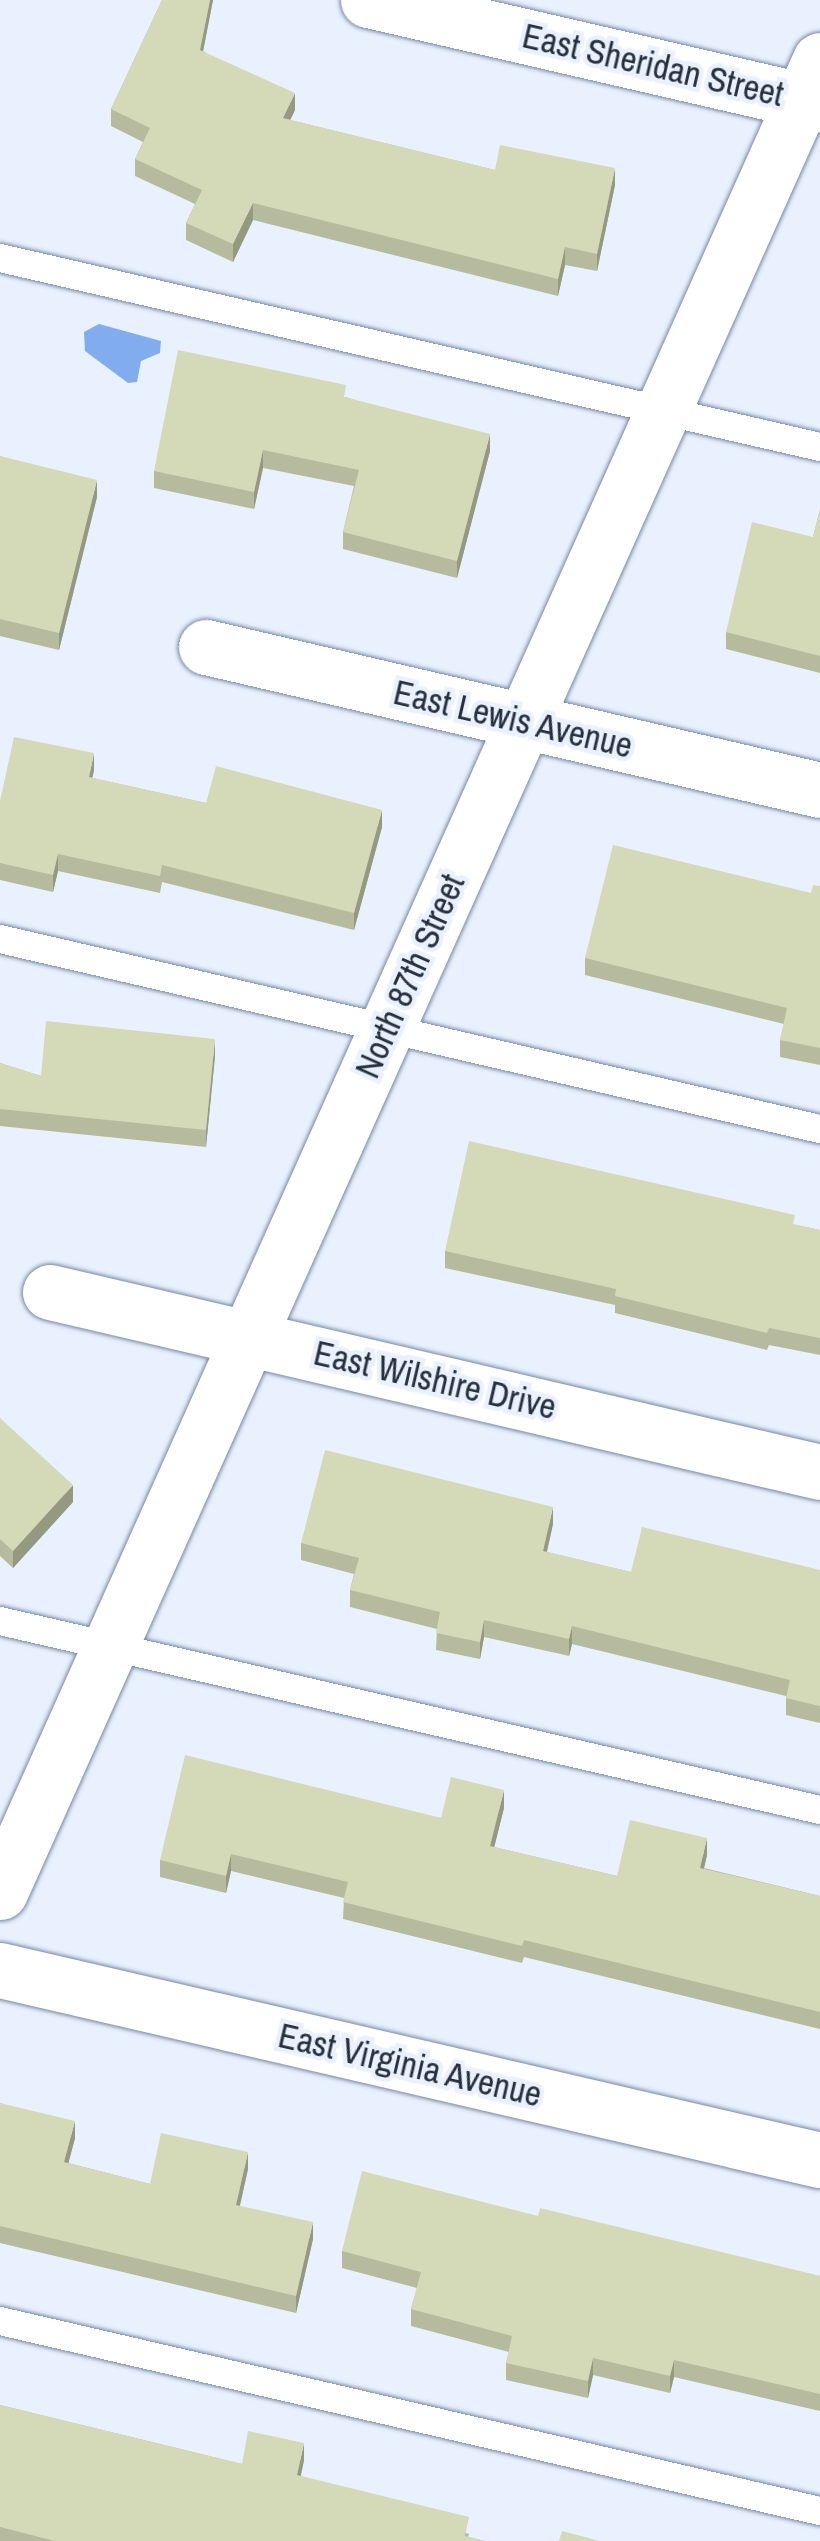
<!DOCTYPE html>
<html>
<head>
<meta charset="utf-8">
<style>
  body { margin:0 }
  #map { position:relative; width:820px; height:2541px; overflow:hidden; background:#e9f1fe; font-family:"Archivo Narrow",sans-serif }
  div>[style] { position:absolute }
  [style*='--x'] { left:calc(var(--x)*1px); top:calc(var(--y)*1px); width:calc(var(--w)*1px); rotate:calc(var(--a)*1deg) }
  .water>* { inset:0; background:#81adef }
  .roads { filter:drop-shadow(0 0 2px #7688a4) drop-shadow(0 0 2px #7688a4) }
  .lane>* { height:28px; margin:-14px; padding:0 14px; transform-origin:14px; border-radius:14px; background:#fff }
  .street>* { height:55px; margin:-27.5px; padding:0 27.5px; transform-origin:27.5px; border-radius:27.5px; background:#fff }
  .wall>* { inset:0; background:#b6bb9d }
  .shaded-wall>* { inset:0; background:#949980 }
  .building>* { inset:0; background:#d4dab7 }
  span { translate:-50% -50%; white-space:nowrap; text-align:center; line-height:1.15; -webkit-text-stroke:9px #e9f1fe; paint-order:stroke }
  .street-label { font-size:35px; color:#272f3b }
</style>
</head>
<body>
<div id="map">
  <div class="water">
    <div style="clip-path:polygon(99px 324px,161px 341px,160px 353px,141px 361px,137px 382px,128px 383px,85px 351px,84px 332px)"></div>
  </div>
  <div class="roads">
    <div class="lane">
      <div style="--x:0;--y:258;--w:841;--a:12.98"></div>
      <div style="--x:0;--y:939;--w:842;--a:13.05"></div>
      <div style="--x:0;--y:1621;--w:841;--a:12.98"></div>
      <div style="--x:0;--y:2321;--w:842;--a:13.05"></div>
    </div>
    <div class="street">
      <div style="--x:368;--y:0;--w:464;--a:13"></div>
      <div style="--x:206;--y:647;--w:630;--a:13.11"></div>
      <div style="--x:50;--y:1292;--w:791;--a:13.16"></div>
      <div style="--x:0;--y:1892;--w:2007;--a:-65.89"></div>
      <div style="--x:0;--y:1970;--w:842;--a:13.05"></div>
    </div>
  </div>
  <div class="wall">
    <div style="clip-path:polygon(162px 0,213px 0,203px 51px,295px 110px,290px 120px,495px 170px,615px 185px,597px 271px,565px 265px,558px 296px,253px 220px,233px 262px,186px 240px,186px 223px,195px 204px,135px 176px,135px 159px,143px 142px,111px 126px,111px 109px)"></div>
    <div style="clip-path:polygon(346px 397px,490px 451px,457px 578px,343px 549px,343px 532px,354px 486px,263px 468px,254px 509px,154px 488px,154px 471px)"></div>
    <div style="clip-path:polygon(0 456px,97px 497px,59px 650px,0 636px)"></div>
    <div style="clip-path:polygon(820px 509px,820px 673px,726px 649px,726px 632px,813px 537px)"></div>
    <div style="clip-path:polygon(94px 770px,92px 778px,206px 803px,382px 827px,354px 930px,162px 882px,160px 893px,58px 871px,53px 892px,0 880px,0 801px)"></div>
    <div style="clip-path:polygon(820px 886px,820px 1065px,780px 1057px,780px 1040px,784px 1024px,585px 975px,585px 958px,811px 893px)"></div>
    <div style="clip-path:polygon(215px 1056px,206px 1147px,0 1126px,0 1063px,41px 1076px)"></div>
    <div style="clip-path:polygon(795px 1225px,820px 1230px,820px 1355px,769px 1345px,767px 1350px,615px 1313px,615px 1305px,445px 1268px,445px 1251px)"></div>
    <div style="clip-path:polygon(0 1418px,73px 1502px,13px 1568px,0 1556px)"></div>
    <div style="clip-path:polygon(553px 1524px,547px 1552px,631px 1572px,820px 1570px,820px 1723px,786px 1715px,786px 1696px,572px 1644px,569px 1656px,484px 1637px,480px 1659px,436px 1650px,437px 1629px,350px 1607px,350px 1590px,354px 1574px,301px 1560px,301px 1543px)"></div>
    <div style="clip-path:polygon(504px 1808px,494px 1847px,617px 1876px,707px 1855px,704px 1868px,820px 1896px,820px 2029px,524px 1957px,522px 1963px,343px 1919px,344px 1898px,231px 1871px,226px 1893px,160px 1877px,160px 1860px)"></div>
    <div style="clip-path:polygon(0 2103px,75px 2138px,68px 2163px,150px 2184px,248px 2169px,240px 2206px,313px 2239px,296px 2313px,0 2243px)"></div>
    <div style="clip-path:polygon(538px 2216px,820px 2276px,820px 2411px,674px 2377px,670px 2393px,593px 2375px,588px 2398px,506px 2380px,506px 2363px,509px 2352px,411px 2326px,411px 2309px,417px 2288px,342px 2268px,342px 2251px)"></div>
    <div style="clip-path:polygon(0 2405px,242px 2464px,304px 2460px,301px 2476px,469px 2534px,468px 2537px,485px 2541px,0 2541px)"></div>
  </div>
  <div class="shaded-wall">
    <div style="clip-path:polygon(210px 0,213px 0,200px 67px,200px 50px)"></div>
    <div style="clip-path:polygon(295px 93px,295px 110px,283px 135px,283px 118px)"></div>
    <div style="clip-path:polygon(615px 168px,615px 185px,597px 271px,597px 254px)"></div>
    <div style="clip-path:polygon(253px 203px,253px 220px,233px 262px,233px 244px)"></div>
    <div style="clip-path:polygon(565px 247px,565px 265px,558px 296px,558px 279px)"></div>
    <div style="clip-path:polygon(490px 434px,490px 451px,457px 578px,457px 561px)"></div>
    <div style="clip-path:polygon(263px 450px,263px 468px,254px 509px,254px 492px)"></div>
    <div style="clip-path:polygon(97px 480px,97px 497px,59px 650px,59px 633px)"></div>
    <div style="clip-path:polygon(94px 753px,94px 770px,89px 794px,89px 777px)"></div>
    <div style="clip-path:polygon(382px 810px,382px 827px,354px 930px,354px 913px)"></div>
    <div style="clip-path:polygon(58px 854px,58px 871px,53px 892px,53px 875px)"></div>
    <div style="clip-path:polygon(215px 1039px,215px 1056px,206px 1147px,206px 1130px)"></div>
    <div style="clip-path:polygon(73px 1485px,73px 1502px,13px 1568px,13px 1551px)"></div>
    <div style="clip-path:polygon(553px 1507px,553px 1524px,543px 1568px,543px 1551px)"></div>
    <div style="clip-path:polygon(484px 1620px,484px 1637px,480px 1659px,480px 1642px)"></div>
    <div style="clip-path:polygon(572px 1626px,572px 1644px,569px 1656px,569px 1639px)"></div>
    <div style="clip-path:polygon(504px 1790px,504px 1808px,490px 1864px,490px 1846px)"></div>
    <div style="clip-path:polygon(707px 1838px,707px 1855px,700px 1885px,700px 1868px)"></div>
    <div style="clip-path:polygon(231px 1854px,231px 1871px,226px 1893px,226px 1876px)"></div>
    <div style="clip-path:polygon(75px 2121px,75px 2138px,64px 2180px,64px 2162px)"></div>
    <div style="clip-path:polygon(248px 2152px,248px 2169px,236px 2222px,236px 2205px)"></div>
    <div style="clip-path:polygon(313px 2222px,313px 2239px,296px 2313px,296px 2296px)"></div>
    <div style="clip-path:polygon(593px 2358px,593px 2375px,588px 2398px,588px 2381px)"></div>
    <div style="clip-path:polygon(674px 2360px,674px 2377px,670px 2393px,670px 2376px)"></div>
    <div style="clip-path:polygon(304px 2443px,304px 2460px,297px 2492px,297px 2475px)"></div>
  </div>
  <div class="building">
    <div style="clip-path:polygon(162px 0,210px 0,200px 50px,295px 93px,283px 118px,495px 170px,500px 145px,615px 168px,597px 254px,565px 247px,558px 279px,253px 203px,233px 244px,186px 223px,202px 190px,135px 159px,150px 128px,111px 109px)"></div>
    <div style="clip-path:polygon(178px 350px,346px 385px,344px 397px,490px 434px,457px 561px,343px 532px,359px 470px,263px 450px,254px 492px,154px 471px)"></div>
    <div style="clip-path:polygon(0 456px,97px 480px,59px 633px,0 619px)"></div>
    <div style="clip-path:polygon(820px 509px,820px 656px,726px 632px,752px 522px,813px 537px)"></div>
    <div style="clip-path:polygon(14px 737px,94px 753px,89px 777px,206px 803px,216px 766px,382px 810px,354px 913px,162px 865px,160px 876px,58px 854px,53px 875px,0 863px,0 801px)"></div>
    <div style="clip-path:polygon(613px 845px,811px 893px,813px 885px,820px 886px,820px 1048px,780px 1040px,787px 1008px,585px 958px)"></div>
    <div style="clip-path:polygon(46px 1021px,215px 1039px,206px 1130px,0 1109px,0 1063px,41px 1076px)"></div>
    <div style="clip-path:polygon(469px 1141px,795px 1215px,793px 1224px,820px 1230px,820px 1338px,769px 1328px,767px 1333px,615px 1296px,616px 1289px,445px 1251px)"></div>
    <div style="clip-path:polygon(0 1418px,73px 1485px,13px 1551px,0 1539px)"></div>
    <div style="clip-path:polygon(325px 1450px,553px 1507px,543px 1551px,631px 1572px,642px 1527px,820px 1570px,820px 1706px,786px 1698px,790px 1680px,572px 1626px,569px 1639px,484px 1620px,480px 1642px,436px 1633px,440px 1612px,350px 1590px,359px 1558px,301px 1543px)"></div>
    <div style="clip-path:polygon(185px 1755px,441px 1818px,451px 1777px,504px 1790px,490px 1846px,617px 1876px,630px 1820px,707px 1838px,700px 1868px,820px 1896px,820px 2012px,524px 1940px,522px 1946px,343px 1902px,348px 1882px,231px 1854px,226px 1876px,160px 1860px)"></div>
    <div style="clip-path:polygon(0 2103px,75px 2121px,64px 2162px,150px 2184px,161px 2133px,248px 2152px,236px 2205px,313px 2222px,296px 2296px,0 2226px)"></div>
    <div style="clip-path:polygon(362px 2171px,538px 2216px,540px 2208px,820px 2276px,820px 2394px,674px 2360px,670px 2376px,593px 2358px,588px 2381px,506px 2363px,512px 2336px,411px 2309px,421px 2272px,342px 2251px)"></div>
    <div style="clip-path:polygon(0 2405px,242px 2464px,248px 2431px,304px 2443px,297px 2475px,469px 2517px,465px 2536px,485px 2541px,55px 2541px,0 2527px)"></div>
    <div style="clip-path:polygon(562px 2531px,600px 2541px,559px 2541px)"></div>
  </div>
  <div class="street-label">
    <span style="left:653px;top:65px;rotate:13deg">East Sheridan Street</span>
    <span style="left:513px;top:719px;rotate:13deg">East Lewis Avenue</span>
    <span style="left:410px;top:976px;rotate:-66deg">North 87th Street</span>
    <span style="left:435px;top:1380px;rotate:13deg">East Wilshire Drive</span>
    <span style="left:410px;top:2065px;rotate:13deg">East Virginia Avenue</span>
  </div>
</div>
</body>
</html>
